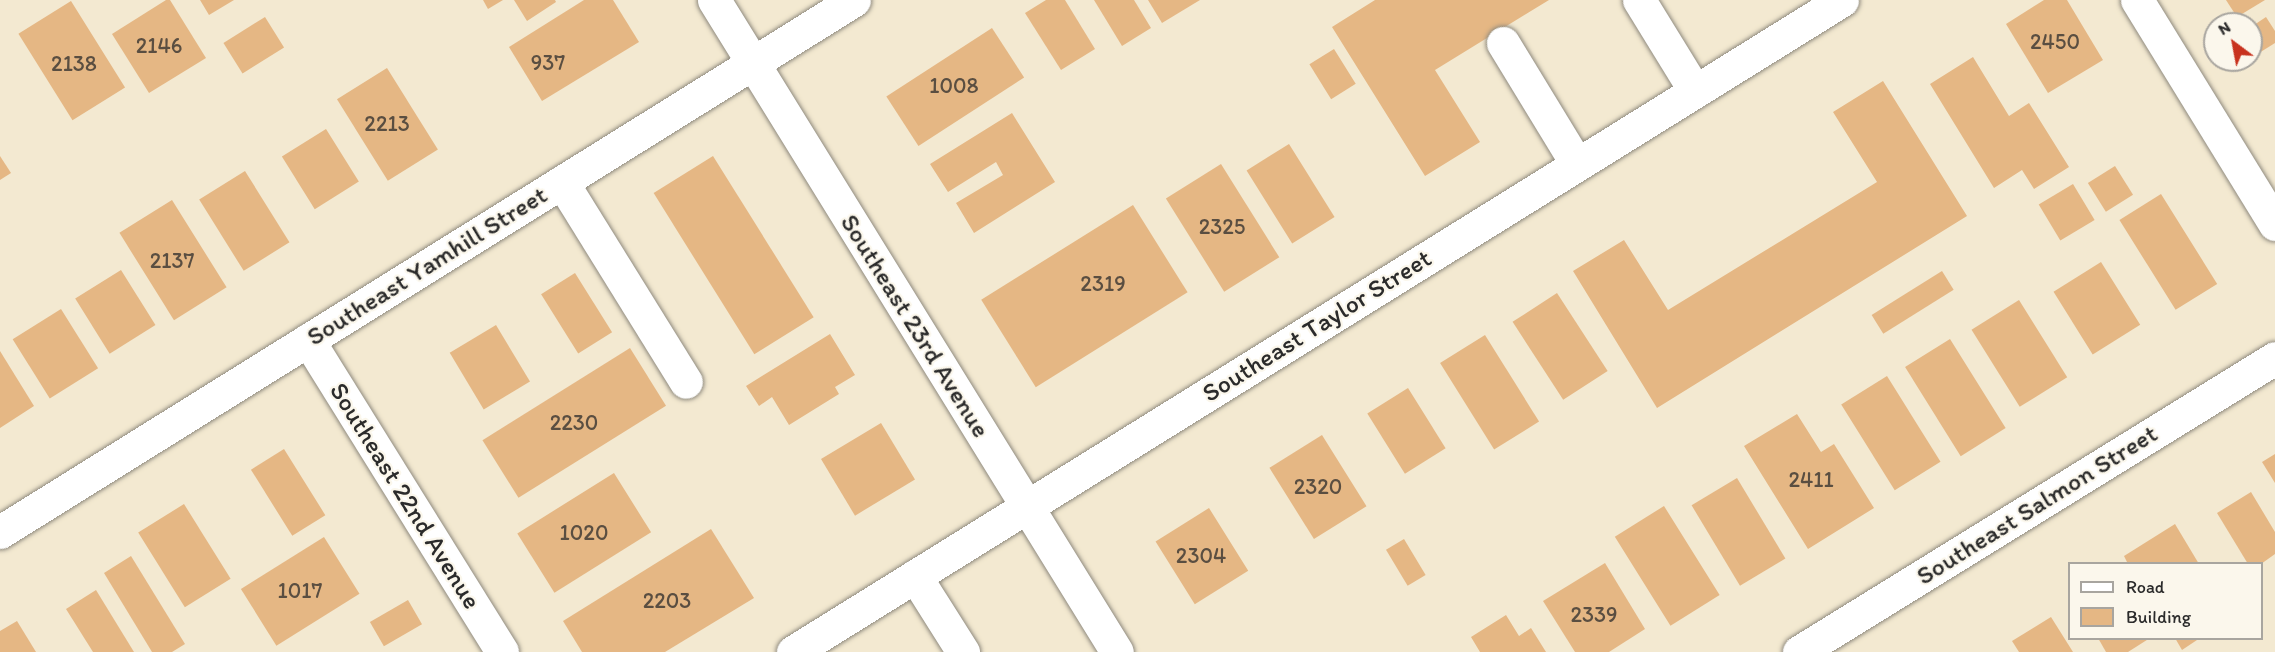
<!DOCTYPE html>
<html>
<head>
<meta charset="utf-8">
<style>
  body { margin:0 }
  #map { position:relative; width:2275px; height:652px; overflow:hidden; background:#f3e9d1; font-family:Itim,sans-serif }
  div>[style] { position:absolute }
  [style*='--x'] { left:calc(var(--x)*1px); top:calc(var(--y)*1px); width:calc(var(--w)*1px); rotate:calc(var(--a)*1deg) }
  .building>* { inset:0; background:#e5b784; transform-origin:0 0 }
  .roads { filter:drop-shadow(0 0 2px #8f8a7e) drop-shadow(0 0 2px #8f8a7e) }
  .minor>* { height:33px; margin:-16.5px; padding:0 16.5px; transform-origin:16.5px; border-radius:16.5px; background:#fff }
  span { translate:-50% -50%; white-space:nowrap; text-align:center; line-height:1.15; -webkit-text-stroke:4.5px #fbf7ec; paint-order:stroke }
  .number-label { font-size:22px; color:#5a4e41 }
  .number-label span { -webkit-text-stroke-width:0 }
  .street-label { font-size:26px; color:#2b2b2b }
  .legend { position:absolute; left:2068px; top:562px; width:195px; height:78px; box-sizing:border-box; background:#fbf7ec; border:2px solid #a8a59f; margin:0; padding:8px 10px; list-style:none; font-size:18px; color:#2b2b2b }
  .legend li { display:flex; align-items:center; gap:12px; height:30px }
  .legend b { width:30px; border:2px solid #a8a59f }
  .north { position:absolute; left:2203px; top:12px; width:60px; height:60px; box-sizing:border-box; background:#fbf7ec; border:2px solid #a8a59f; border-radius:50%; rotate:328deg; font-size:16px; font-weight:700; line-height:24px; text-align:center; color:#2b2b2b }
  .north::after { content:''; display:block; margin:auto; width:21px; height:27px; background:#c8321e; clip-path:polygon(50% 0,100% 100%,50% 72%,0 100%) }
</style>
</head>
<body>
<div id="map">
  <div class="building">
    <div style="clip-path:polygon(166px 0,170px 0,206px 58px,149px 93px,112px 34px)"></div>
    <div style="clip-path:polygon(200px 0,234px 0,209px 15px)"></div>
    <div style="clip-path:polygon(483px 0,503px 0,488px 9px)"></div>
    <div style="clip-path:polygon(514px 0,555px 0,556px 2px,527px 21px)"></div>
    <div style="clip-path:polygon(584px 0,613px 0,639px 42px,542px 101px,509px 47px)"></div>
    <div style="clip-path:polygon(1046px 0,1065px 0,1095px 49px,1061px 70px,1025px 13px)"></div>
    <div style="clip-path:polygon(1094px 0,1134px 0,1151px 28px,1122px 46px)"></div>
    <div style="clip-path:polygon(1148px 0,1200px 0,1162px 23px)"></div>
    <div style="clip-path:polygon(1375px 0,1549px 0,1435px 70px,1480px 142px,1425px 176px,1332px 27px)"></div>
    <div style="clip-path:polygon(2044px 0,2067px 0,2103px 60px,2048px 93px,2006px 24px)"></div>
    <div style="clip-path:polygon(2226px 0,2265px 0,2237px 17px)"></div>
    <div style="left:71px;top:1px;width:102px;height:62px;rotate:58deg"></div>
    <div style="left:265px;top:17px;width:36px;height:49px;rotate:58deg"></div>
    <div style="clip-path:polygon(2266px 17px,2275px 31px,2275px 43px,2251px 58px,2251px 27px)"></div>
    <div style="left:992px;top:28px;width:59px;height:126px;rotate:57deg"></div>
    <div style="left:1334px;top:49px;width:41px;height:29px;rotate:58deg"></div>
    <div style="clip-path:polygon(1973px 57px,2009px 116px,2029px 103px,2069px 167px,2034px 189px,2022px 170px,1994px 188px,1930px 84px)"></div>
    <div style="left:387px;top:68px;width:96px;height:59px;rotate:58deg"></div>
    <div style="clip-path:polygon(1883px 81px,1967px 216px,1657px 408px,1573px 271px,1624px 240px,1668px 310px,1877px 182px,1833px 112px)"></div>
    <div style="clip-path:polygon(1012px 113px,1055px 182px,974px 233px,956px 203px,1003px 175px,996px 162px,948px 192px,930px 164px)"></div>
    <div style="left:326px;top:129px;width:62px;height:52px;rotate:58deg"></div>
    <div style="left:1289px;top:144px;width:86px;height:50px;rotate:58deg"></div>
    <div style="clip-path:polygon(0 156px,11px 173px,0 180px)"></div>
    <div style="left:713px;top:156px;width:190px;height:70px;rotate:58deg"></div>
    <div style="left:1221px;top:164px;width:110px;height:65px;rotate:58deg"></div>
    <div style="left:2115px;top:166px;width:34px;height:32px;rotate:58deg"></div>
    <div style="left:245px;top:171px;width:84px;height:54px;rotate:58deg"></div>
    <div style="left:2073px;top:184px;width:42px;height:40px;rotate:59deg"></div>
    <div style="left:2161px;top:194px;width:106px;height:49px;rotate:58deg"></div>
    <div style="left:172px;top:200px;width:103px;height:62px;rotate:58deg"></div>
    <div style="left:1133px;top:205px;width:103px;height:179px;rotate:58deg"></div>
    <div style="left:2101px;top:262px;width:74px;height:56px;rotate:58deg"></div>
    <div style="left:121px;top:270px;width:65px;height:54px;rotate:58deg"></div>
    <div style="left:1942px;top:271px;width:22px;height:83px;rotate:58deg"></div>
    <div style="left:575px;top:273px;width:70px;height:40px;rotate:58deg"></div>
    <div style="left:1557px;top:293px;width:93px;height:53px;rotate:57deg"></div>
    <div style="left:2019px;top:300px;width:91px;height:56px;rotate:58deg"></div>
    <div style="left:61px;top:309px;width:70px;height:57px;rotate:58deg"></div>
    <div style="left:496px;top:325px;width:66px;height:54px;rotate:59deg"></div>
    <div style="clip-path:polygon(830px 334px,855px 375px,835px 387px,839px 394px,789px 425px,772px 397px,759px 406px,746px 386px)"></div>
    <div style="left:1485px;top:335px;width:102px;height:53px;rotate:58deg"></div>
    <div style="left:1950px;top:339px;width:105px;height:53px;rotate:58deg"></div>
    <div style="left:630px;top:348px;width:68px;height:174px;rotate:58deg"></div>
    <div style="clip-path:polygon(0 351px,34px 406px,0 428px)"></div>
    <div style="left:1887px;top:376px;width:101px;height:54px;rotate:58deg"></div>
    <div style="left:1408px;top:388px;width:71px;height:48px;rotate:58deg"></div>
    <div style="clip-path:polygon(1797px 414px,1821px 452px,1834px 444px,1874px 508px,1808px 549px,1744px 446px)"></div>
    <div style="left:881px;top:423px;width:66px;height:70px;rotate:59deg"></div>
    <div style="left:1322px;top:435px;width:84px;height:62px;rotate:58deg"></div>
    <div style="left:284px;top:449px;width:78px;height:39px;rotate:58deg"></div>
    <div style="clip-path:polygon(2275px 454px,2275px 483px,2262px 462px)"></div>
    <div style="left:614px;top:473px;width:70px;height:114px;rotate:58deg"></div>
    <div style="left:1737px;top:478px;width:94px;height:53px;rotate:59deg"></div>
    <div style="clip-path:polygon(2251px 492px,2275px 532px,2275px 554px,2261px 564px,2248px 564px,2217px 513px)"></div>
    <div style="left:184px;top:504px;width:88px;height:54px;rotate:58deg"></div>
    <div style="left:1664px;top:506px;width:105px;height:58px;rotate:58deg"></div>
    <div style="left:1209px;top:508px;width:74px;height:63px;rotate:58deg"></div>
    <div style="clip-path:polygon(2175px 524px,2199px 564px,2128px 564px,2124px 556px)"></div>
    <div style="clip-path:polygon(711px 529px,754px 598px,665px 652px,582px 652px,563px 621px)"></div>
    <div style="left:324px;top:537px;width:67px;height:98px;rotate:58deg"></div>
    <div style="left:1404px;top:539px;width:42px;height:21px;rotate:59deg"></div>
    <div style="clip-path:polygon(131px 556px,185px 644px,172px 652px,152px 652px,104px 573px)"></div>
    <div style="clip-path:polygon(1605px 563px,1645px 629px,1609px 652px,1575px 652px,1543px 601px)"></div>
    <div style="clip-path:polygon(96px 590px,134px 652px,93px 652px,66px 609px)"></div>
    <div style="left:408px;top:600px;width:28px;height:44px;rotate:60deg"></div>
    <div style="clip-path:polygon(1506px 615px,1519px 636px,1531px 628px,1546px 652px,1480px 652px,1471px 637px)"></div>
    <div style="clip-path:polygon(2051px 617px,2073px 652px,2019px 652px,2012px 641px)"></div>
    <div style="clip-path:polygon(17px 621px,36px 652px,0 652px,0 631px)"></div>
    <div style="clip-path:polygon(2098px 638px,2150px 638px,2128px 652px,2106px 652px)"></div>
    <div style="clip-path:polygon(2175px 638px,2200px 638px,2182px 650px)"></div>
  </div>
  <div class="roads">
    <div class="minor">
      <div style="--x:714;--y:0;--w:766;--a:58.28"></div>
      <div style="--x:1639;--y:0;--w:107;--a:58.4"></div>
      <div style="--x:2137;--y:0;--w:263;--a:58.4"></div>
      <div style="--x:1503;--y:43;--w:142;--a:58.6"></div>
      <div style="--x:562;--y:182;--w:235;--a:58.2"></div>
      <div style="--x:308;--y:340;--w:367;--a:58.1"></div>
      <div style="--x:0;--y:532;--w:1006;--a:-31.92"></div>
      <div style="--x:915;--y:576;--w:90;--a:57.7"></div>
      <div style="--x:793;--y:652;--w:1235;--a:-31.86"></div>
      <div style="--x:1799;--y:652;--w:559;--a:-31.7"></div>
    </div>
  </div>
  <div class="number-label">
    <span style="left:2055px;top:42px">2450</span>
    <span style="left:159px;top:46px">2146</span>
    <span style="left:548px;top:63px">937</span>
    <span style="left:74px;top:64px">2138</span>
    <span style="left:954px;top:86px">1008</span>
    <span style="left:387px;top:124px">2213</span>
    <span style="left:1222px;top:227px">2325</span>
    <span style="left:172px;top:261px">2137</span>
    <span style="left:1103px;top:284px">2319</span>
    <span style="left:574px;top:423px">2230</span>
    <span style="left:1811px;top:480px">2411</span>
    <span style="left:1318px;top:487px">2320</span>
    <span style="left:584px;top:533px">1020</span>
    <span style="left:1201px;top:556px">2304</span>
    <span style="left:300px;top:591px">1017</span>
    <span style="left:667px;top:601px">2203</span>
    <span style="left:1594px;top:615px">2339</span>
  </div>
  <div class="street-label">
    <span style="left:427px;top:266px;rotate:-32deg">Southeast Yamhill Street</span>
    <span style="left:915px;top:326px;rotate:58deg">Southeast 23rd Avenue</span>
    <span style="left:1317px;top:326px;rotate:-32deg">Southeast Taylor Street</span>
    <span style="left:405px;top:496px;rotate:58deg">Southeast 22nd Avenue</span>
    <span style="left:2037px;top:505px;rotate:-32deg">Southeast Salmon Street</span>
  </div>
  <ul class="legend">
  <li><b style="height:8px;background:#fff"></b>Road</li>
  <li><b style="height:16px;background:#e5b784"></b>Building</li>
  </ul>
  <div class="north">N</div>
</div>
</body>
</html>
